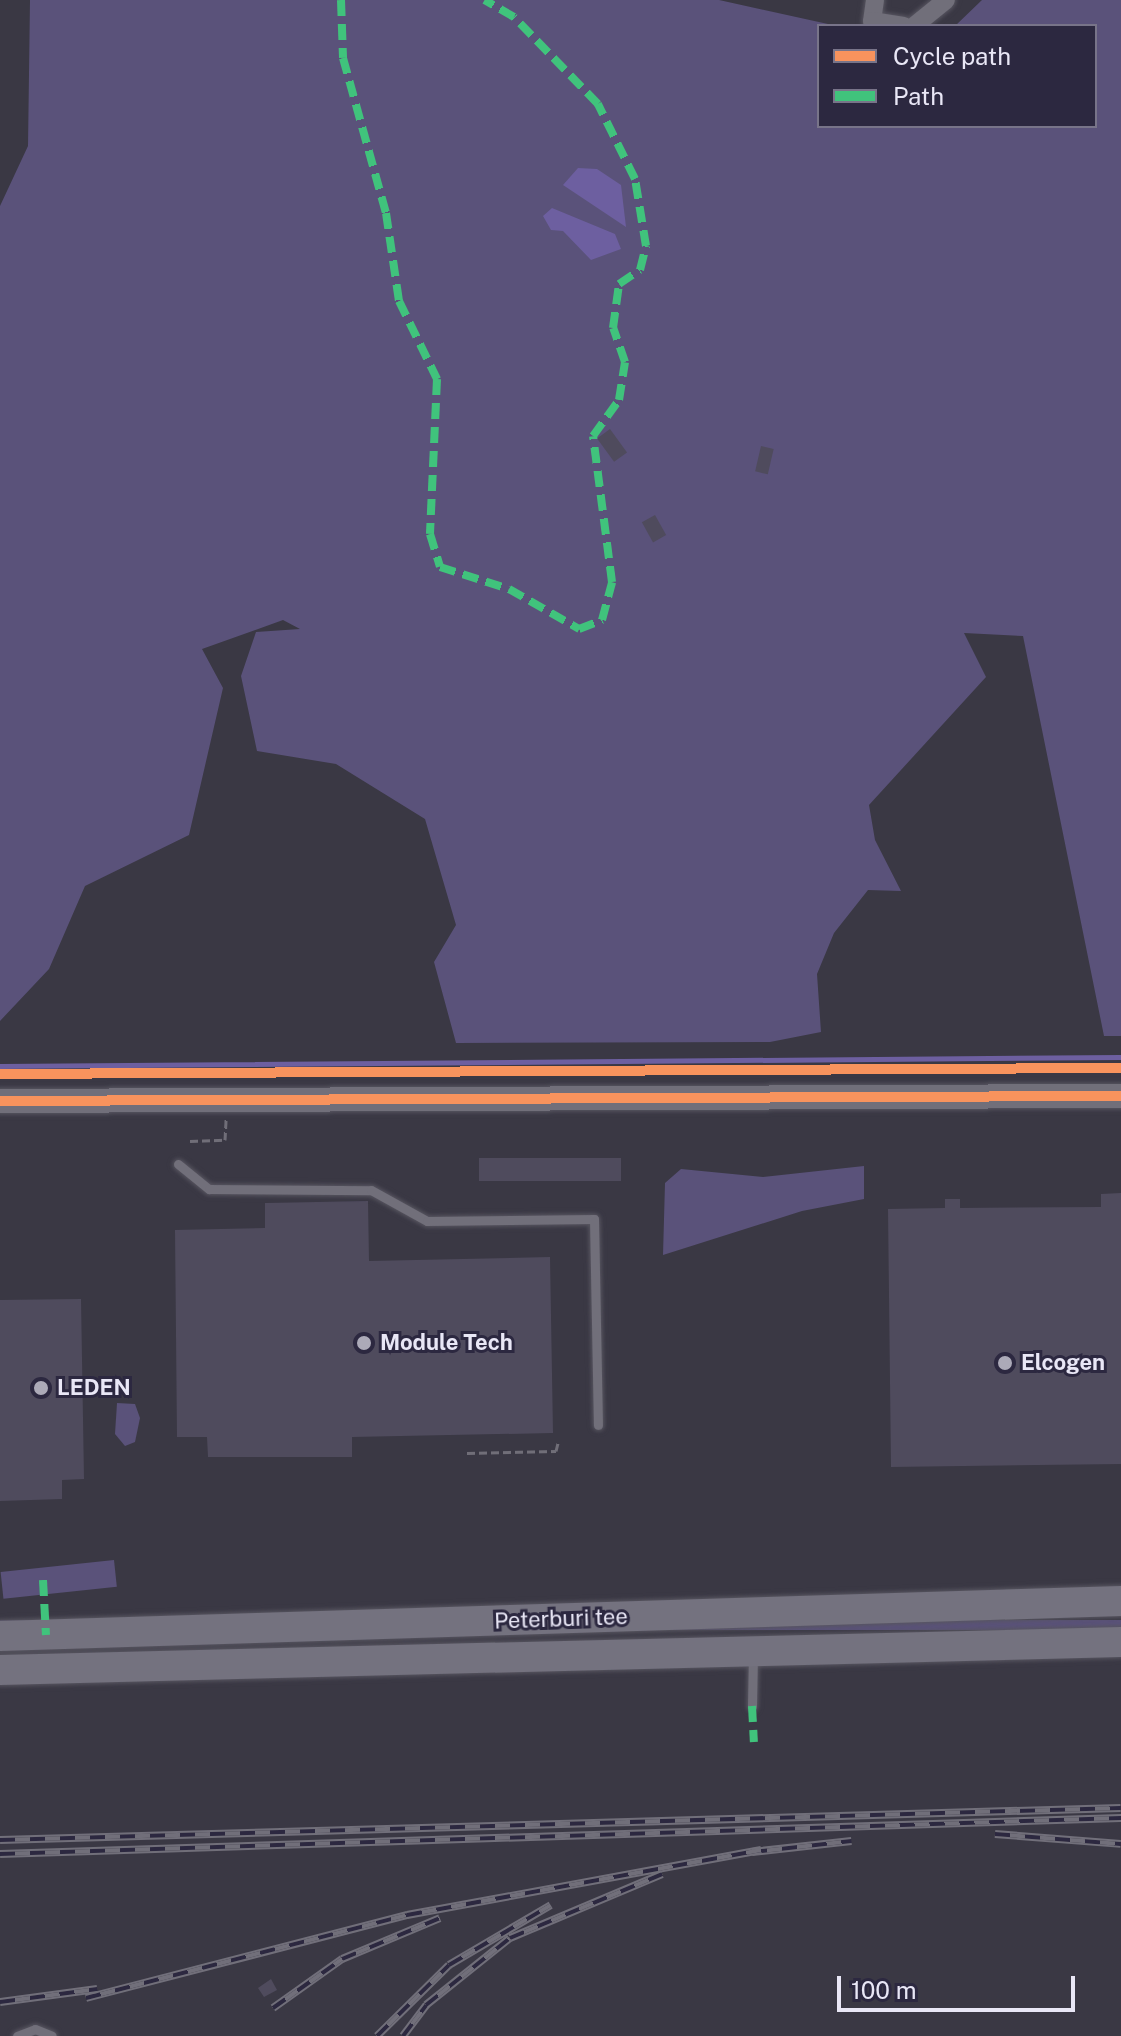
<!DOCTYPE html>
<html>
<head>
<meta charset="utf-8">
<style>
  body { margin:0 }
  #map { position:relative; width:1121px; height:2036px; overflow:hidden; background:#3a3844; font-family:"Public Sans",sans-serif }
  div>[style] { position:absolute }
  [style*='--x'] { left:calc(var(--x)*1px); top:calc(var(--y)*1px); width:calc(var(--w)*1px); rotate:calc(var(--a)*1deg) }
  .green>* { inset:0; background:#5a527a; transform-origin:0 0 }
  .water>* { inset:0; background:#6d5fa0 }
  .stream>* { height:5px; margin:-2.5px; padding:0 2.5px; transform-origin:2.5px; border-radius:2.5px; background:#6d5fa0 }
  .building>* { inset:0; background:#4f4b5d; transform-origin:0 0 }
  .path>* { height:3px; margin-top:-1.5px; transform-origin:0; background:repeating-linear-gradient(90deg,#706e78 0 8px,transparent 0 12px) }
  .roads { filter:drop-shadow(0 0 2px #575560) drop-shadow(0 0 2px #575560) }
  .service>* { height:9px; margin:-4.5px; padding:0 4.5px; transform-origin:4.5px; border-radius:4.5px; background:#716f7a }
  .minor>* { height:18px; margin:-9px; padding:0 9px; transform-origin:9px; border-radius:9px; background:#716f7a }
  .tertiary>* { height:24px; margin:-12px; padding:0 12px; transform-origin:12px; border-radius:12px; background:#716f7a }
  .trunk>* { height:30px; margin:-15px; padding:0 15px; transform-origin:15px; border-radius:15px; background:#74727f }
  .rail>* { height:8px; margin-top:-4px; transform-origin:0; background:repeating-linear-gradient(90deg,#2c2840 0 15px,#716f7a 0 30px); box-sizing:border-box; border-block:2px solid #716f7a }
  .quiet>* { height:8px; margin-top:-4px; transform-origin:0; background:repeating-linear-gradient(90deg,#40c37c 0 16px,transparent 0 24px) }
  .cycleway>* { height:10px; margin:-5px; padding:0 5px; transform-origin:5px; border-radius:5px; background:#f8935d }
  .dots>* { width:22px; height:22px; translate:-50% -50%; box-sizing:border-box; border:4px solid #2c2840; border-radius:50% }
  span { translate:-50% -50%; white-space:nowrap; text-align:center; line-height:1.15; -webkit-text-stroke:6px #2c2840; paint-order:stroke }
  .poi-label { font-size:22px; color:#e9e7f6; font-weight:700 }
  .left { translate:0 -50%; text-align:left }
  .street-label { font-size:22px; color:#e9e7f6 }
  .legend { position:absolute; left:817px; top:24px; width:280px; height:104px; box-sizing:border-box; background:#2c2840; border:2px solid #787489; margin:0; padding:10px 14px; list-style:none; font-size:24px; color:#e9e7f6 }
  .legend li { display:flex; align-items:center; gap:16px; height:40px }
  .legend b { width:40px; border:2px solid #787489 }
  .scale { position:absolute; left:837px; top:1976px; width:238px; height:36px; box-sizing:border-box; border:4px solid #e9e7f6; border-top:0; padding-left:10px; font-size:24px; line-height:28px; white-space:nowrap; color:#e9e7f6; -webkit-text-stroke:6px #2c2840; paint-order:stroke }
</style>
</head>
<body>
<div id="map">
  <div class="green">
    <div style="clip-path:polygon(30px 0,719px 0,837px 26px,819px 26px,819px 126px,1095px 126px,1095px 26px,955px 26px,982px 0,1121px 0,1121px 1036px,1104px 1036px,1023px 636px,964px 633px,986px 677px,869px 805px,875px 840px,901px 891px,868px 890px,834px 933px,817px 974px,821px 1032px,770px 1042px,456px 1043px,434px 962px,456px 925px,425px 819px,336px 764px,257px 751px,241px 676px,256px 632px,300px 629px,283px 620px,202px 649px,223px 688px,189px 835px,85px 886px,49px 969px,0 1021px,0 206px,28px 146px)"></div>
    <div style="clip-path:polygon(864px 1166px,864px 1199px,802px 1211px,663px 1255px,665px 1183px,681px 1169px,763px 1177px)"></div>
    <div style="clip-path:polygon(117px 1403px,135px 1404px,140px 1418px,135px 1442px,125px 1446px,115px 1434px)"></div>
    <div style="left:114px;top:1560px;width:27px;height:114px;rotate:84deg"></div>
    <div style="left:1121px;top:1620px;width:10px;height:1121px;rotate:90deg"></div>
  </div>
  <div class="water">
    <div style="clip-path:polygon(578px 168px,597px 169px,621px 185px,626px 227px,563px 185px)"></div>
    <div style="clip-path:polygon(552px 208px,615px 234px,621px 249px,591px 260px,563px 231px,551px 230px,543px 216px)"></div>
  </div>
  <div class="stream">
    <div style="--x:0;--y:1066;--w:1121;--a:-0.46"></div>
  </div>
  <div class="building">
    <div style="left:610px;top:429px;width:29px;height:16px;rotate:54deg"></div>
    <div style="left:761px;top:446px;width:13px;height:26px;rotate:13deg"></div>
    <div style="left:655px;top:515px;width:23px;height:15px;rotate:61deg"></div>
    <div style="left:479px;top:1158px;width:142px;height:23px"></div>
    <div style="clip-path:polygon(1121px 1193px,1121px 1464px,891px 1467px,888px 1209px,945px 1208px,945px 1199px,960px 1199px,960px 1208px,1101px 1207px,1101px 1194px)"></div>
    <div style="clip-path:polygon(368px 1201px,369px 1261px,550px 1257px,553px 1433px,352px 1437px,352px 1457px,208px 1457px,207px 1437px,177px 1437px,175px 1230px,265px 1228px,265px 1203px)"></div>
    <div style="clip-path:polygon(81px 1299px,84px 1479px,62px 1480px,62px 1499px,0 1501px,0 1300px)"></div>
    <div style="clip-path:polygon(271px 1979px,277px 1990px,264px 1997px,258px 1988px)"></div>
  </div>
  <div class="path">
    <div style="--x:190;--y:1141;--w:35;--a:-2"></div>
    <div style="--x:225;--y:1140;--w:22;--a:-87"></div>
    <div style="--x:467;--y:1453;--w:89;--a:-1.3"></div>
    <div style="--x:556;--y:1451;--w:8;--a:-76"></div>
  </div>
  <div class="roads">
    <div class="service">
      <div style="--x:178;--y:1164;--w:40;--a:39"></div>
      <div style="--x:209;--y:1189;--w:162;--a:0.4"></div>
      <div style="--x:371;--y:1190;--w:64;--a:29"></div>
      <div style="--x:427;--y:1221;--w:167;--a:-0.7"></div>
      <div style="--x:594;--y:1219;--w:206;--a:88.9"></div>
      <div style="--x:752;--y:1706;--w:52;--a:-88.9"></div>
      <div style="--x:17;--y:2036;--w:19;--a:-21"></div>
      <div style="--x:35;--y:2029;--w:18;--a:22"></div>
    </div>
    <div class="minor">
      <div style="--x:875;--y:0;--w:21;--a:98"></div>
      <div style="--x:872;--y:21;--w:32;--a:9"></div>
      <div style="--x:914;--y:26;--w:41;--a:-39.1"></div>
    </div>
    <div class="tertiary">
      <div style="--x:0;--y:1101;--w:1121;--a:-0.26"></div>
    </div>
    <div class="trunk">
      <div style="--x:0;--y:1636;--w:1122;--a:-1.79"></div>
      <div style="--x:0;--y:1670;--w:1121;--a:-1.43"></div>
    </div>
  </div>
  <div class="rail">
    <div style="--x:995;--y:1834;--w:126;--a:4.5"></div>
    <div style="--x:0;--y:1840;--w:1121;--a:-1.64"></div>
    <div style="--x:752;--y:1852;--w:100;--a:-6.3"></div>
    <div style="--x:0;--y:1854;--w:1122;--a:-1.84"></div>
    <div style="--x:86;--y:1998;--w:332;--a:-14.5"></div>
    <div style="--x:407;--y:1915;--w:360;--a:-10.4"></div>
    <div style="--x:0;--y:2002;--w:98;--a:-7.6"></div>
    <div style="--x:273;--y:2008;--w:85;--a:-35.4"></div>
    <div style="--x:342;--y:1959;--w:106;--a:-22.7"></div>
    <div style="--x:377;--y:2036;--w:101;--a:-44.6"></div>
    <div style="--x:449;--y:1965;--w:118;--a:-30.5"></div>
    <div style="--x:403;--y:2036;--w:39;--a:-53"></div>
    <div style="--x:426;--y:2005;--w:107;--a:-38.6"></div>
    <div style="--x:510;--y:1938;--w:165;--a:-22.8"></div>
  </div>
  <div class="quiet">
    <div style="--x:341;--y:0;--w:58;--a:88"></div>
    <div style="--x:343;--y:58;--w:161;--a:74.5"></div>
    <div style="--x:386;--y:213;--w:89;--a:81.6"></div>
    <div style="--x:399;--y:301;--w:87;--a:64"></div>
    <div style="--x:437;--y:379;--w:155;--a:92.6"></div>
    <div style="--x:430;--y:534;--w:34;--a:73"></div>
    <div style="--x:440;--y:567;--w:72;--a:17.7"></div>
    <div style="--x:509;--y:589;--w:81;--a:29.7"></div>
    <div style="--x:579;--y:629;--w:25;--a:-21"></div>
    <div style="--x:602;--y:620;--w:39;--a:-75"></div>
    <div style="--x:612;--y:582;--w:147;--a:-97.4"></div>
    <div style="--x:593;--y:436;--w:44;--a:-54.2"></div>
    <div style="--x:619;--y:400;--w:38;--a:-81"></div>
    <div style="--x:625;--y:362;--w:36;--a:-109"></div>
    <div style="--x:613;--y:328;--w:44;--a:-82.2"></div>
    <div style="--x:619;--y:284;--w:25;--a:-34"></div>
    <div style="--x:640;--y:270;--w:25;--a:-76"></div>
    <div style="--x:646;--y:246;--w:68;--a:-99.3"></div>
    <div style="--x:635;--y:179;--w:84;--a:-116.3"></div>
    <div style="--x:598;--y:104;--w:121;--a:-134"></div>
    <div style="--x:514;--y:17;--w:34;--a:-150"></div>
    <div style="--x:43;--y:1580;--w:55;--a:86.9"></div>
    <div style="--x:752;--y:1706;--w:36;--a:87"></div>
  </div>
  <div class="cycleway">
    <div style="--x:0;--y:1074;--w:1121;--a:-0.31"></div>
    <div style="--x:0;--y:1101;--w:1121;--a:-0.26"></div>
  </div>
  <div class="dots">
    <div style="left:364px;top:1343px;background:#acaab8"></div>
    <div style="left:1005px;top:1363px;background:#acaab8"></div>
    <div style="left:41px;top:1388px;background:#acaab8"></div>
  </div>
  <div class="poi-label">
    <span class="left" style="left:380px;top:1343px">Module Tech</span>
    <span class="left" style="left:1021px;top:1363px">Elcogen</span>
    <span class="left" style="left:57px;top:1388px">LEDEN</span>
  </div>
  <div class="street-label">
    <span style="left:561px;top:1619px;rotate:-2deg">Peterburi tee</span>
  </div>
  <ul class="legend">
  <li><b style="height:10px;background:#f8935d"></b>Cycle path</li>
  <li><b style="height:10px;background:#40c37c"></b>Path</li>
  </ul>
  <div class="scale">100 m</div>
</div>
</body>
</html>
